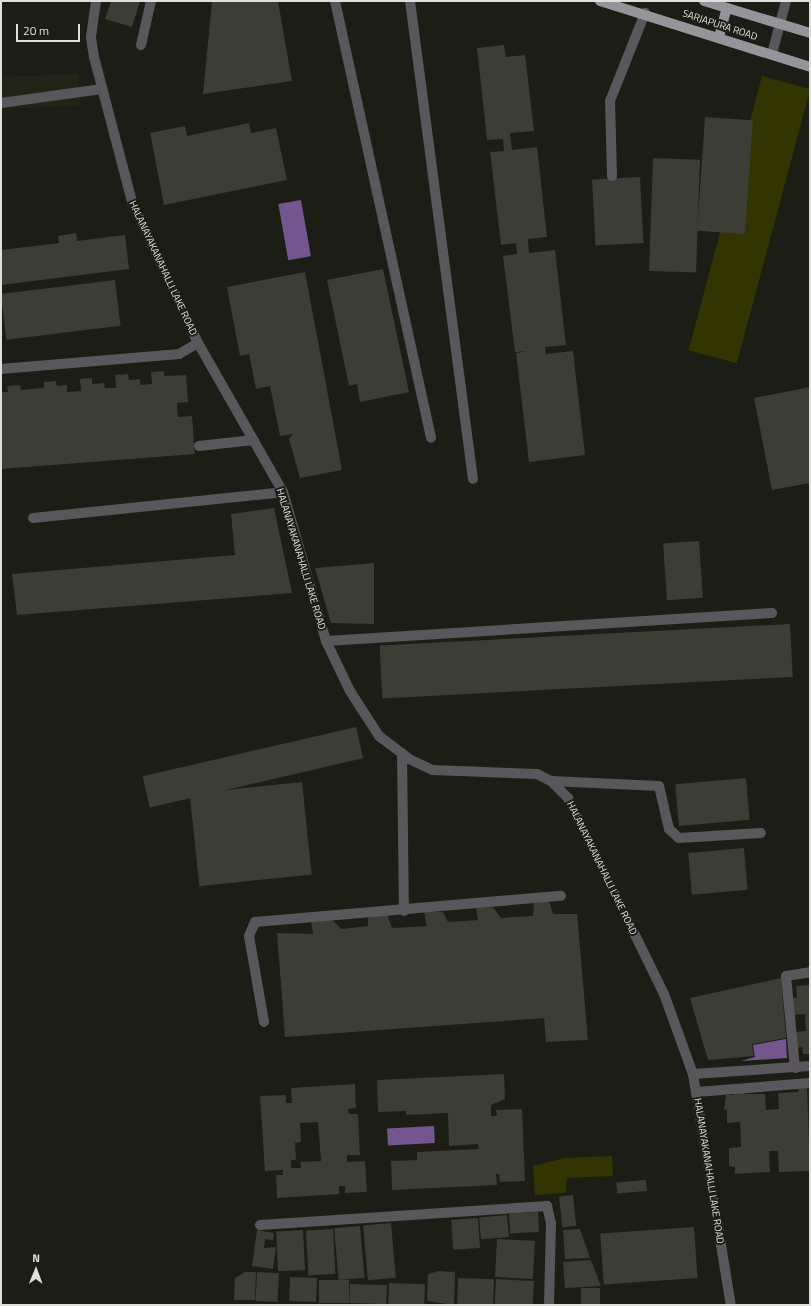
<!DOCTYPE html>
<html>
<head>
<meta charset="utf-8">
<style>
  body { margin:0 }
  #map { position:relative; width:811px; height:1306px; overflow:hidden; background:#1c1d15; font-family:"Titillium Web",sans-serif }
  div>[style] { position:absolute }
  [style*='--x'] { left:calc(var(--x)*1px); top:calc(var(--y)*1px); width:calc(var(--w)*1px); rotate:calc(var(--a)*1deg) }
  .built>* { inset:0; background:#222416; transform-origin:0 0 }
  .green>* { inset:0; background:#323501; transform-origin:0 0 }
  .water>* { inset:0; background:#74568f; transform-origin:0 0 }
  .building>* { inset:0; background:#3c3d34; transform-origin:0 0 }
  .service>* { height:10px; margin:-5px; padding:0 5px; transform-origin:5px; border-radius:5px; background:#59575b }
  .minor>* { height:10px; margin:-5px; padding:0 5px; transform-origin:5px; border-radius:5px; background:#59575b }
  .primary>* { height:10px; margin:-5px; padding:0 5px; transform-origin:5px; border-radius:5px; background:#97939b }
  span { translate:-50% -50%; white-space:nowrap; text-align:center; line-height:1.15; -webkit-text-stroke:4px #1c1d15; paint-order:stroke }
  .street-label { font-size:10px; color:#dfe0db }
  .frame { position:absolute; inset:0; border:2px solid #dfe0db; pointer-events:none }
  .north { position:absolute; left:16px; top:1250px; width:40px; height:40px; -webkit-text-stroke:3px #1c1d15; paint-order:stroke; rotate:1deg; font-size:11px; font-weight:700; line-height:16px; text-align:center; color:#dfe0db }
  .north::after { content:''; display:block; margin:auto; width:14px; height:18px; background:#dfe0db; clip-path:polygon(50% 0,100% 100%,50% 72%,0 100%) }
  .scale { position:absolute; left:16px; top:24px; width:64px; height:18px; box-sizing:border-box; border:2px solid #dfe0db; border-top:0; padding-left:5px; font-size:12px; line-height:14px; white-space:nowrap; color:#dfe0db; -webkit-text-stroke:3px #1c1d15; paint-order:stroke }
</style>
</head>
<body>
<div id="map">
  <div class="built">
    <div style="left:79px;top:74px;width:32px;height:78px;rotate:88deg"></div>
  </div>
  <div class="green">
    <div style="left:762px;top:76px;width:50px;height:284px;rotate:15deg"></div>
    <div style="clip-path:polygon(612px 1156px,613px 1176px,567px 1178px,566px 1193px,535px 1195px,533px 1166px,565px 1158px)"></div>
  </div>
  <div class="water">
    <div style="left:301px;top:200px;width:57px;height:23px;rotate:80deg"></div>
    <div style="clip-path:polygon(786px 1039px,787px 1058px,741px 1061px,755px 1057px,753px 1045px)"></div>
    <div style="left:434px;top:1126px;width:17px;height:47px;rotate:87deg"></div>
  </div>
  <div class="building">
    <div style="clip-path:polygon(111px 1px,140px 1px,132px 27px,105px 19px)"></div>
    <div style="clip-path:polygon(212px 1px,278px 1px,292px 81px,203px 94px)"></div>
    <div style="clip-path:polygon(504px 45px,506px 57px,525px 55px,534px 131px,510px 133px,512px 150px,537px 147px,547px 237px,528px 239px,529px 253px,555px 250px,566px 345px,545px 347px,546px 354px,573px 351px,585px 455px,529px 462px,516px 353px,528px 351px,515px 352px,503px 256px,517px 254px,516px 243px,501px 245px,490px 152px,504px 151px,503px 139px,487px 140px,477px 48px)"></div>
    <div style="left:705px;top:117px;width:48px;height:114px;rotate:4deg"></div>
    <div style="clip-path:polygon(249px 123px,251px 133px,276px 128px,287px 180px,164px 205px,150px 133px,185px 126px,187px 136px)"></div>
    <div style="left:653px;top:158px;width:47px;height:113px;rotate:2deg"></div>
    <div style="left:640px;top:177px;width:66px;height:48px;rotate:87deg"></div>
    <div style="clip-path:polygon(76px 233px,77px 241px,125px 235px,129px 269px,1px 285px,1px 250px,59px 243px,58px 236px)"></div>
    <div style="clip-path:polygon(383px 269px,409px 392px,360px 402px,357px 384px,349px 386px,327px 280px)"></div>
    <div style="clip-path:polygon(305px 272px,342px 470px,300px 478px,289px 439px,293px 434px,280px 436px,270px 386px,256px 389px,249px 354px,240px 356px,227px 287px)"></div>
    <div style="left:115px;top:280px;width:46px;height:115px;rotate:83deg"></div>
    <div style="clip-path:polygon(164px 371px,164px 376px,186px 375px,188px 402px,177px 403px,178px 417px,192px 416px,195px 454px,1px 469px,1px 392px,8px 392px,7px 386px,20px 385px,21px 390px,44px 388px,44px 382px,56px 381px,57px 386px,67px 385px,67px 392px,81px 391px,80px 379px,92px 378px,92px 384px,104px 383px,105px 388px,116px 388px,115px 375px,128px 374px,129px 380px,140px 379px,140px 385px,152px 384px,151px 372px)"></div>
    <div style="clip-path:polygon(810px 387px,810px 483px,772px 490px,754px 398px)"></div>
    <div style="clip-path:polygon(274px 508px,292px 593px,17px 615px,12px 574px,235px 555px,231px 514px)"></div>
    <div style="left:699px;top:541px;width:57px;height:36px;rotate:86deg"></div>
    <div style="clip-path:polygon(374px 563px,374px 624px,331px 623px,315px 568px)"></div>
    <div style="left:790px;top:624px;width:53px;height:411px;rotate:87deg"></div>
    <div style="left:356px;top:727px;width:32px;height:219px;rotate:77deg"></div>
    <div style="left:746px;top:778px;width:42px;height:71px;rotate:85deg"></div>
    <div style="left:302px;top:782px;width:93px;height:113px;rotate:84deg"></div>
    <div style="left:744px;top:848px;width:42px;height:56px;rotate:85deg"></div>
    <div style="clip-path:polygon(549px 901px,553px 914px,577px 914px,588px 1040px,546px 1042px,544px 1018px,285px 1037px,277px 933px,313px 934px,311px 921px,331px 918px,341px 929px,368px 926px,368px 917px,387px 914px,392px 928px,427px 926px,424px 912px,443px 912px,448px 922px,478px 920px,476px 908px,493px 907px,501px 918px,533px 916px,534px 903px)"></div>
    <div style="clip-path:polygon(781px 978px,786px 1038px,752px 1044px,754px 1056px,708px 1060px,690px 998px)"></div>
    <div style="clip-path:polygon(810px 985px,810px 1054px,803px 1054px,802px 1047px,797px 1048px,795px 1032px,806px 1031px,805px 1014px,793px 1015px,791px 998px,797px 998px,796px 986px)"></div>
    <div style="clip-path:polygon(504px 1074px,505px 1099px,491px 1105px,491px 1116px,497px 1116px,496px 1110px,522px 1109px,525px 1181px,500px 1182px,499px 1174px,496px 1174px,497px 1185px,392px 1190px,391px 1161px,417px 1160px,417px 1152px,479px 1149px,478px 1144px,449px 1146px,448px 1113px,406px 1115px,406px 1111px,378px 1112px,377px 1080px)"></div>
    <div style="clip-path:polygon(evenodd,355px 1084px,356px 1108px,348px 1109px,349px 1114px,358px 1114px,360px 1155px,347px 1155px,347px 1162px,365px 1161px,367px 1192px,345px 1193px,345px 1186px,339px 1186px,339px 1194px,277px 1198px,276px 1175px,283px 1175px,283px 1170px,265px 1171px,260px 1096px,286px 1095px,286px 1103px,292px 1103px,291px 1088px,355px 1084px,318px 1122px,321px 1161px,300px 1162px,301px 1168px,291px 1168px,291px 1160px,296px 1160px,295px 1143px,301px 1142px,300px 1123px,318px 1122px)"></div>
    <div style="clip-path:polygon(807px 1087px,810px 1171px,779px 1172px,778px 1151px,769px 1151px,770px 1172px,735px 1174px,735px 1167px,729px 1166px,729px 1148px,741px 1147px,740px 1122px,727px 1123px,727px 1109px,724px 1110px,726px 1095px,735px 1095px,735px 1090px,744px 1090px,744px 1094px,765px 1094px,766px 1110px,779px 1109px,778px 1093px,798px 1092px,798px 1088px)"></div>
    <div style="left:646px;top:1180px;width:11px;height:30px;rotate:85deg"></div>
    <div style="left:573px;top:1195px;width:31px;height:14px;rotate:84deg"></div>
    <div style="left:538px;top:1212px;width:20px;height:29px;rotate:87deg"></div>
    <div style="left:507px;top:1215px;width:22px;height:28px;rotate:85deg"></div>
    <div style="left:478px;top:1218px;width:30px;height:27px;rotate:86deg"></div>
    <div style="left:391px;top:1223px;width:55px;height:28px;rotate:85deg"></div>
    <div style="left:360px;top:1226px;width:52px;height:26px;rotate:85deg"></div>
    <div style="left:694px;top:1227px;width:51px;height:94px;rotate:86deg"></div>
    <div style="left:333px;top:1229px;width:45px;height:27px;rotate:87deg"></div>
    <div style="clip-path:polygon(580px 1229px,590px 1258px,565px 1259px,563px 1230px)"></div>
    <div style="clip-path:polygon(257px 1230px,274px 1233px,273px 1240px,265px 1239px,264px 1248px,276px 1247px,273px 1269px,252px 1266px)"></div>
    <div style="left:303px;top:1230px;width:40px;height:27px;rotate:87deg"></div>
    <div style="left:497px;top:1239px;width:38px;height:38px;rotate:3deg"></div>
    <div style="clip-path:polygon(591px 1260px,601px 1286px,565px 1288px,563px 1262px)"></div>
    <div style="clip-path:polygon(439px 1271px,455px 1272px,454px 1305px,427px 1301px,428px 1274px)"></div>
    <div style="clip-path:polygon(245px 1272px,256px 1272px,255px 1300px,234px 1300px,235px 1278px)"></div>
    <div style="left:257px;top:1272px;width:22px;height:29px;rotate:3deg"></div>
    <div style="left:290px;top:1277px;width:27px;height:24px;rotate:2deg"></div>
    <div style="left:458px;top:1278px;width:36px;height:27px;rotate:2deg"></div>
    <div style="left:496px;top:1279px;width:38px;height:26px;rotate:3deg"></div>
    <div style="left:319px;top:1280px;width:30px;height:23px"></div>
    <div style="left:389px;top:1283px;width:36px;height:21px;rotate:2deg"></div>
    <div style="left:350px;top:1284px;width:37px;height:19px;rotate:2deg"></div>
    <div style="left:581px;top:1288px;width:19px;height:17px"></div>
  </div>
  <div class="service">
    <div style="--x:410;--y:1;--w:482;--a:82.5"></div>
    <div style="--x:141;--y:45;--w:45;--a:-77.2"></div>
    <div style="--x:772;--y:54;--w:55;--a:-75.2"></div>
    <div style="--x:1;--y:103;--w:102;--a:-7.9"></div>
    <div style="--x:612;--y:176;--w:75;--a:-91.5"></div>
    <div style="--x:610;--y:101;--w:95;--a:-68.3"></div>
    <div style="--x:33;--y:518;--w:251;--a:-5.9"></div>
    <div style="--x:402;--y:753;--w:158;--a:89.3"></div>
    <div style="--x:551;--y:781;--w:108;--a:2.7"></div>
    <div style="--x:659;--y:786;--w:44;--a:76.9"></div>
    <div style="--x:669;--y:829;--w:13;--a:42"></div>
    <div style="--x:679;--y:838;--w:82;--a:-3.5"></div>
    <div style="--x:264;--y:1022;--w:87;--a:-99.9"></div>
    <div style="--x:249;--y:936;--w:15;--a:-67"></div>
    <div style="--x:255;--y:922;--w:307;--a:-4.9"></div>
  </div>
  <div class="minor">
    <div style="--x:96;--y:1;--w:37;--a:98"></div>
    <div style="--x:91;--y:38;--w:19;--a:81"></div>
    <div style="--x:94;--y:57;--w:150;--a:75.3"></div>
    <div style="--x:132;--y:202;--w:156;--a:64.9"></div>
    <div style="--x:198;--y:343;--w:172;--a:60.3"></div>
    <div style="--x:283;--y:492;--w:155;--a:73.9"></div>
    <div style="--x:326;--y:641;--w:55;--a:64.4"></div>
    <div style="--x:350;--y:691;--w:54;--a:57.2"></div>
    <div style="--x:379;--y:736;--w:38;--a:37"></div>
    <div style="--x:409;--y:759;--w:26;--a:25"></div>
    <div style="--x:433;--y:770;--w:104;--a:2.2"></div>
    <div style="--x:537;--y:774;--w:16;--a:27"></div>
    <div style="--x:551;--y:781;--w:24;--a:45"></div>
    <div style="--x:568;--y:798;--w:48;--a:64"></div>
    <div style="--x:589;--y:841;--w:170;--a:63.9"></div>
    <div style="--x:664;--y:994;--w:85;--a:70.1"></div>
    <div style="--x:693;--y:1074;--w:234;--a:80.7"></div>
    <div style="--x:335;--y:1;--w:447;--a:77.6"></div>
    <div style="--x:1;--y:369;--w:179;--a:-4.8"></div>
    <div style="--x:179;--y:354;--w:22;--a:-30"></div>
    <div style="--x:199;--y:446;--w:55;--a:-6.2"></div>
    <div style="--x:326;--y:641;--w:447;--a:-3.6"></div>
    <div style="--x:795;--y:1068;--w:92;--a:-95.6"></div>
    <div style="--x:786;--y:976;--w:24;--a:-9"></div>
    <div style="--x:693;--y:1074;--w:117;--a:-3.9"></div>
    <div style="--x:696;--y:1092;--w:114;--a:-4.5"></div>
    <div style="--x:260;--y:1225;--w:288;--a:-3.8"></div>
    <div style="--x:547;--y:1206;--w:17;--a:77"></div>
    <div style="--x:551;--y:1223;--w:82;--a:91.4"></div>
  </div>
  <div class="primary">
    <div style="--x:600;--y:1;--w:220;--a:17.4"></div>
    <div style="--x:704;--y:1;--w:111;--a:16.8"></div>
    <div style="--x:719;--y:37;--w:30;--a:-75"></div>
  </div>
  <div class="street-label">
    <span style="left:720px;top:25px;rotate:18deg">SARJAPURA ROAD</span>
    <span style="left:163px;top:268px;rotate:65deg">HALANAYAKANAHALLI LAKE ROAD</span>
    <span style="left:301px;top:559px;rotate:73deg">HALANAYAKANAHALLI LAKE ROAD</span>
    <span style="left:602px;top:868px;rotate:64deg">HALANAYAKANAHALLI LAKE ROAD</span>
    <span style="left:709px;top:1171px;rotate:81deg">HALANAYAKANAHALLI LAKE ROAD</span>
  </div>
  <div class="frame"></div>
  <div class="north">N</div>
  <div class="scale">20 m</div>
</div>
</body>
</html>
